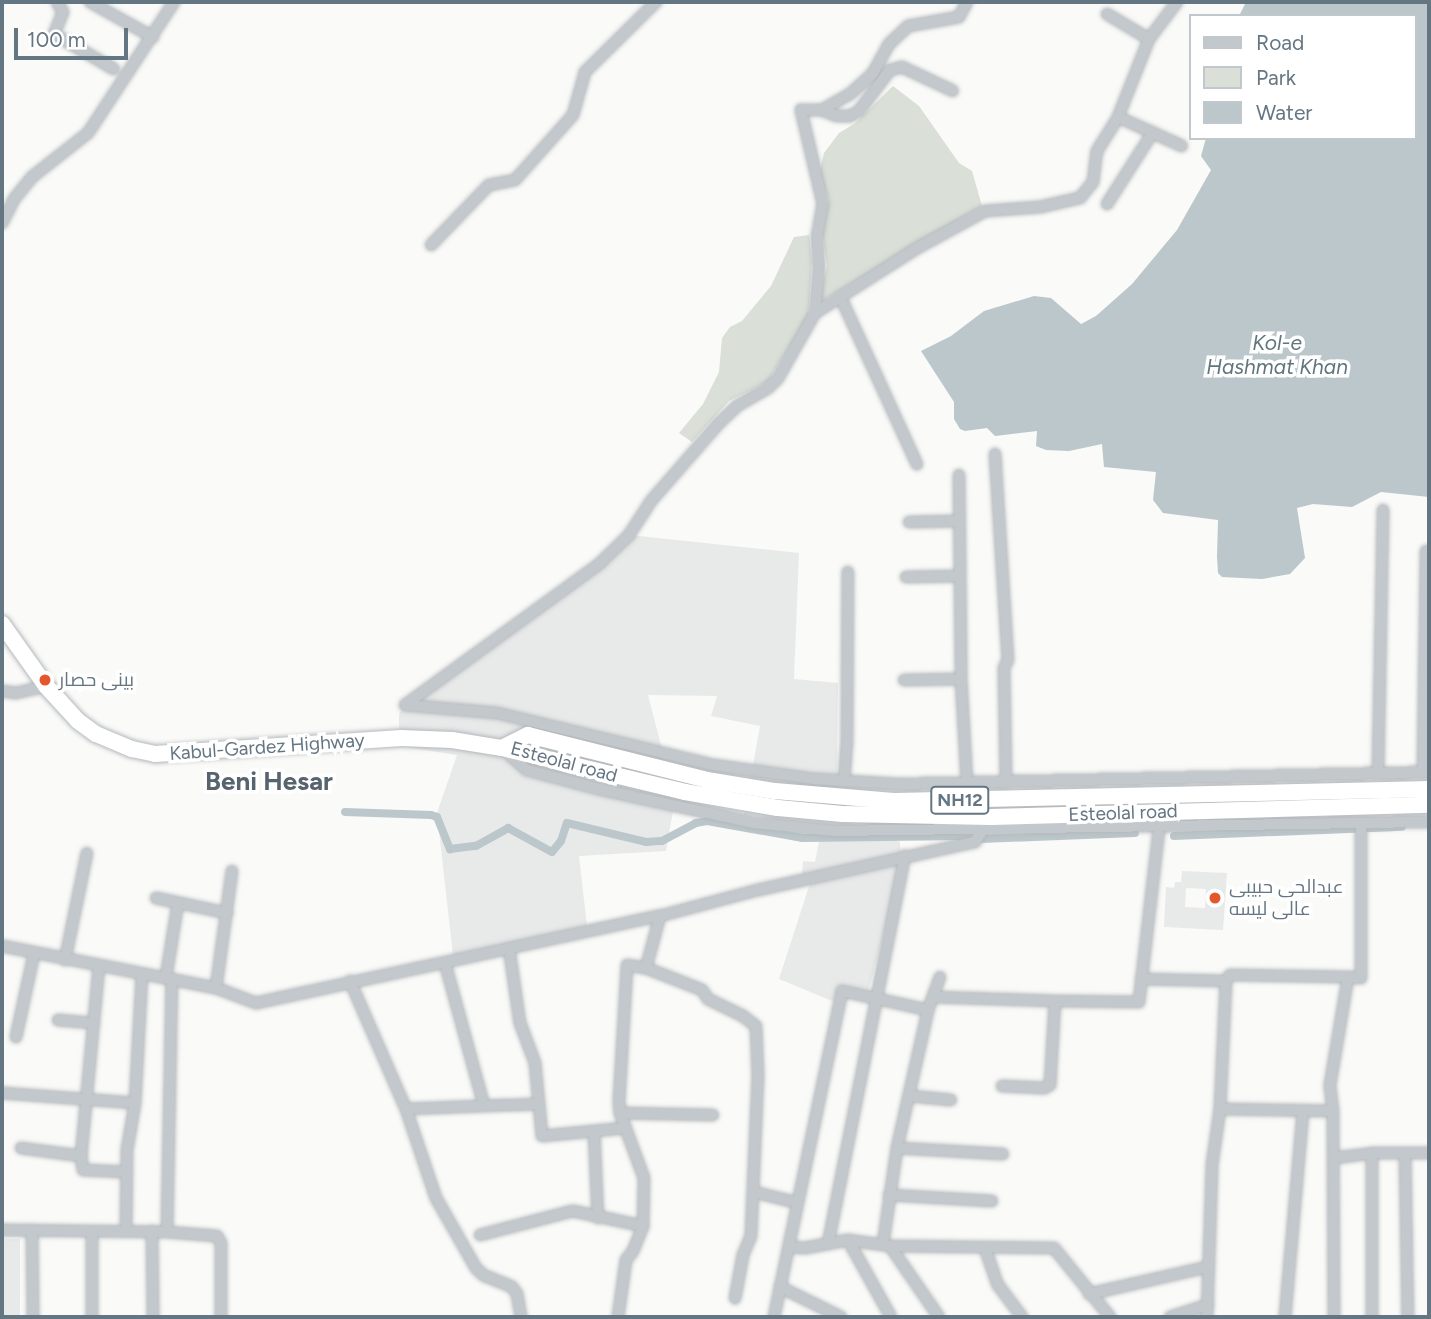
<!DOCTYPE html>
<html>
<head>
<meta charset="utf-8">
<style>
  body { margin:0 }
  #map { position:relative; width:1431px; height:1319px; overflow:hidden; background:#fafaf8; font-family:Figtree,Cairo,sans-serif }
  div>[style] { position:absolute }
  [style*='--x'] { left:calc(var(--x)*1px); top:calc(var(--y)*1px); width:calc(var(--w)*1px); rotate:calc(var(--a)*1deg) }
  .built>* { inset:0; background:#e8e9e9; transform-origin:0 0 }
  .green>* { inset:0; background:#dadfd7 }
  .water>* { inset:0; background:#bbc7cb }
  .canal>* { height:8px; margin:-4px; padding:0 4px; transform-origin:4px; border-radius:4px; background:#bbc7cb }
  .roads { filter:drop-shadow(0 0 2px #b4b9bd) drop-shadow(0 0 2px #b4b9bd) }
  .minor>* { height:10px; margin:-5px; padding:0 5px; transform-origin:5px; border-radius:5px; background:#c3c8cc }
  .highway>* { height:16px; margin:-8px; padding:0 8px; transform-origin:8px; border-radius:8px; background:#fff }
  .dots>* { width:19px; height:19px; translate:-50% -50%; box-sizing:border-box; border:4px solid #fff; border-radius:50% }
  span { translate:-50% -50%; white-space:nowrap; text-align:center; line-height:1.15; -webkit-text-stroke:7px #fff; paint-order:stroke }
  .shield-label span { padding:2px 5px; background:#fff; border:2px solid; border-radius:5px; -webkit-text-stroke-width:0 }
  .shield-label { font-size:18px; color:#657683; font-weight:700 }
  .poi-label { font-size:19px; color:#657683 }
  .left { translate:0 -50%; text-align:left }
  .street-label { font-size:19px; color:#657683 }
  .water-label { font-size:21px; color:#60757c; font-style:italic }
  .district-label { font-size:26px; color:#57646e; font-weight:700 }
  .frame { position:absolute; inset:0; border:4px solid #657683; pointer-events:none }
  .legend { position:absolute; left:1189px; top:14px; width:228px; height:126px; box-sizing:border-box; background:#fff; border:2px solid #c1c8cd; margin:0; padding:9px 12px; list-style:none; font-size:21px; color:#657683 }
  .legend li { display:flex; align-items:center; gap:14px; height:35px }
  .legend b { width:35px; border:2px solid #c1c8cd }
  .scale { position:absolute; left:14px; top:28px; width:114px; height:32px; box-sizing:border-box; border:4px solid #657683; border-top:0; padding-left:9px; font-size:21px; line-height:24px; white-space:nowrap; color:#657683; -webkit-text-stroke:5px #fff; paint-order:stroke }
</style>
</head>
<body>
<div id="map">
  <div class="built">
    <div style="clip-path:polygon(629px 535px,799px 553px,794px 679px,838px 683px,836px 817px,900px 842px,901px 867px,867px 996px,832px 1001px,779px 979px,811px 880px,802px 877px,803px 861px,815px 862px,822px 826px,744px 815px,760px 726px,711px 716px,717px 696px,648px 695px,675px 799px,666px 851px,579px 856px,587px 926px,453px 956px,437px 813px,457px 755px,399px 746px,399px 714px,405px 705px)"></div>
    <div style="clip-path:polygon(evenodd,1182px 871px,1227px 873px,1223px 930px,1164px 927px,1166px 887px,1174px 888px,1175px 882px,1181px 882px,1182px 871px,1186px 888px,1206px 889px,1205px 908px,1185px 907px,1186px 888px)"></div>
    <div style="left:2px;top:1239px;width:18px;height:78px"></div>
  </div>
  <div class="green">
    <div style="clip-path:polygon(893px 86px,919px 106px,959px 163px,972px 171px,982px 206px,818px 303px,827px 266px,822px 232px,829px 200px,819px 174px,824px 153px,839px 133px,854px 124px)"></div>
    <div style="clip-path:polygon(809px 235px,812px 262px,808px 318px,767px 382px,729px 401px,692px 442px,679px 433px,703px 404px,719px 372px,722px 338px,730px 327px,742px 321px,771px 286px,794px 237px)"></div>
  </div>
  <div class="water">
    <div style="clip-path:polygon(1246px 2px,1429px 2px,1429px 497px,1381px 492px,1352px 507px,1313px 504px,1297px 508px,1305px 558px,1290px 574px,1262px 579px,1222px 577px,1218px 573px,1217px 557px,1218px 520px,1163px 513px,1153px 500px,1156px 472px,1104px 467px,1102px 444px,1069px 451px,1046px 450px,1036px 446px,1037px 431px,995px 436px,987px 428px,965px 431px,960px 429px,954px 419px,954px 402px,921px 351px,951px 336px,984px 311px,1034px 296px,1051px 298px,1081px 324px,1096px 316px,1132px 284px,1177px 230px,1211px 170px,1201px 156px,1206px 138px,1415px 138px,1415px 16px,1239px 16px)"></div>
  </div>
  <div class="canal">
    <div style="--x:345;--y:812;--w:86;--a:2"></div>
    <div style="--x:431;--y:815;--w:6;--a:18"></div>
    <div style="--x:437;--y:817;--w:35;--a:68"></div>
    <div style="--x:450;--y:849;--w:26;--a:-7"></div>
    <div style="--x:476;--y:846;--w:37;--a:-29"></div>
    <div style="--x:508;--y:828;--w:50;--a:28.6"></div>
    <div style="--x:552;--y:852;--w:14;--a:-51"></div>
    <div style="--x:561;--y:841;--w:19;--a:-72"></div>
    <div style="--x:567;--y:823;--w:81;--a:13.5"></div>
    <div style="--x:646;--y:842;--w:16;--a:-4"></div>
    <div style="--x:662;--y:841;--w:38;--a:-28"></div>
    <div style="--x:696;--y:823;--w:11;--a:-10"></div>
    <div style="--x:707;--y:821;--w:97;--a:10.1"></div>
    <div style="--x:802;--y:838;--w:165;--a:-0.7"></div>
    <div style="--x:1174;--y:836;--w:228;--a:-2.3"></div>
    <div style="--x:981;--y:839;--w:154;--a:-2.2"></div>
  </div>
  <div class="roads">
    <div class="minor">
      <div style="--x:57;--y:2;--w:12;--a:59"></div>
      <div style="--x:63;--y:12;--w:24;--a:112"></div>
      <div style="--x:54;--y:34;--w:69;--a:30.3"></div>
      <div style="--x:90;--y:2;--w:72;--a:29.1"></div>
      <div style="--x:1107;--y:14;--w:49;--a:30.8"></div>
      <div style="--x:822;--y:110;--w:16;--a:22"></div>
      <div style="--x:837;--y:116;--w:13;--a:0"></div>
      <div style="--x:850;--y:116;--w:10;--a:-29"></div>
      <div style="--x:859;--y:111;--w:51;--a:-52.9"></div>
      <div style="--x:890;--y:70;--w:12;--a:-14"></div>
      <div style="--x:902;--y:67;--w:56;--a:25.2"></div>
      <div style="--x:1118;--y:117;--w:70;--a:24.4"></div>
      <div style="--x:1107;--y:204;--w:85;--a:-57.4"></div>
      <div style="--x:2;--y:223;--w:28;--a:-63"></div>
      <div style="--x:15;--y:198;--w:27;--a:-51"></div>
      <div style="--x:32;--y:177;--w:71;--a:-38.2"></div>
      <div style="--x:88;--y:133;--w:157;--a:-56.7"></div>
      <div style="--x:431;--y:245;--w:83;--a:-46"></div>
      <div style="--x:489;--y:185;--w:26;--a:-11"></div>
      <div style="--x:515;--y:180;--w:87;--a:-48.3"></div>
      <div style="--x:573;--y:115;--w:45;--a:-74.4"></div>
      <div style="--x:585;--y:72;--w:100;--a:-44.6"></div>
      <div style="--x:840;--y:296;--w:185;--a:65.4"></div>
      <div style="--x:815;--y:313;--w:46;--a:-85"></div>
      <div style="--x:819;--y:267;--w:30;--a:-94"></div>
      <div style="--x:817;--y:237;--w:34;--a:-80"></div>
      <div style="--x:823;--y:204;--w:97;--a:-103.2"></div>
      <div style="--x:801;--y:110;--w:21;--a:0"></div>
      <div style="--x:822;--y:110;--w:32;--a:-30"></div>
      <div style="--x:850;--y:94;--w:31;--a:-42"></div>
      <div style="--x:873;--y:73;--w:33;--a:-61"></div>
      <div style="--x:889;--y:44;--w:26;--a:-43"></div>
      <div style="--x:908;--y:26;--w:52;--a:-10"></div>
      <div style="--x:959;--y:17;--w:17;--a:-62"></div>
      <div style="--x:995;--y:454;--w:206;--a:86.4"></div>
      <div style="--x:1008;--y:660;--w:9;--a:117"></div>
      <div style="--x:1004;--y:668;--w:113;--a:89"></div>
      <div style="--x:959;--y:475;--w:204;--a:89.4"></div>
      <div style="--x:961;--y:679;--w:103;--a:86.7"></div>
      <div style="--x:909;--y:522;--w:50;--a:-1.1"></div>
      <div style="--x:906;--y:577;--w:54;--a:-1.1"></div>
      <div style="--x:904;--y:680;--w:57;--a:-1"></div>
      <div style="--x:2;--y:691;--w:14;--a:8"></div>
      <div style="--x:16;--y:693;--w:31;--a:-13"></div>
      <div style="--x:405;--y:705;--w:240;--a:-36"></div>
      <div style="--x:599;--y:564;--w:42;--a:-44"></div>
      <div style="--x:629;--y:535;--w:40;--a:-57.1"></div>
      <div style="--x:651;--y:501;--w:103;--a:-48.9"></div>
      <div style="--x:719;--y:423;--w:25;--a:-43"></div>
      <div style="--x:737;--y:406;--w:36;--a:-30"></div>
      <div style="--x:768;--y:388;--w:14;--a:-45"></div>
      <div style="--x:778;--y:378;--w:75;--a:-60.4"></div>
      <div style="--x:815;--y:313;--w:123;--a:-32.4"></div>
      <div style="--x:919;--y:247;--w:75;--a:-28.6"></div>
      <div style="--x:985;--y:211;--w:55;--a:-4.2"></div>
      <div style="--x:1040;--y:207;--w:41;--a:-12.7"></div>
      <div style="--x:1080;--y:198;--w:21;--a:-51"></div>
      <div style="--x:1093;--y:182;--w:31;--a:-83"></div>
      <div style="--x:1097;--y:151;--w:40;--a:-58"></div>
      <div style="--x:1118;--y:117;--w:84;--a:-68.3"></div>
      <div style="--x:1149;--y:39;--w:46;--a:-52.9"></div>
      <div style="--x:405;--y:705;--w:92;--a:5"></div>
      <div style="--x:497;--y:713;--w:223;--a:13.5"></div>
      <div style="--x:714;--y:765;--w:100;--a:8"></div>
      <div style="--x:813;--y:779;--w:85;--a:3.4"></div>
      <div style="--x:898;--y:784;--w:531;--a:-1.29"></div>
      <div style="--x:504;--y:750;--w:30;--a:41"></div>
      <div style="--x:527;--y:770;--w:74;--a:14.8"></div>
      <div style="--x:599;--y:789;--w:158;--a:12.4"></div>
      <div style="--x:753;--y:823;--w:83;--a:5.5"></div>
      <div style="--x:836;--y:831;--w:593;--a:-0.87"></div>
      <div style="--x:1378;--y:772;--w:262;--a:-88.9"></div>
      <div style="--x:1423;--y:772;--w:221;--a:-89.2"></div>
      <div style="--x:844;--y:781;--w:40;--a:-85.7"></div>
      <div style="--x:847;--y:741;--w:169;--a:-89.7"></div>
      <div style="--x:156;--y:898;--w:73;--a:11.9"></div>
      <div style="--x:2;--y:946;--w:218;--a:11.1"></div>
      <div style="--x:216;--y:988;--w:43;--a:20.6"></div>
      <div style="--x:256;--y:1003;--w:413;--a:-12.2"></div>
      <div style="--x:660;--y:916;--w:101;--a:-14.9"></div>
      <div style="--x:758;--y:890;--w:222;--a:-12.5"></div>
      <div style="--x:975;--y:842;--w:30;--a:-57"></div>
      <div style="--x:509;--y:948;--w:76;--a:81.7"></div>
      <div style="--x:520;--y:1023;--w:43;--a:69.4"></div>
      <div style="--x:535;--y:1063;--w:73;--a:84.5"></div>
      <div style="--x:542;--y:1136;--w:84;--a:-5.4"></div>
      <div style="--x:65;--y:960;--w:109;--a:-78.4"></div>
      <div style="--x:445;--y:963;--w:148;--a:74.7"></div>
      <div style="--x:99;--y:966;--w:191;--a:95.4"></div>
      <div style="--x:81;--y:1156;--w:14;--a:82"></div>
      <div style="--x:83;--y:1170;--w:44;--a:2.6"></div>
      <div style="--x:646;--y:968;--w:54;--a:-74.9"></div>
      <div style="--x:166;--y:977;--w:75;--a:-80.8"></div>
      <div style="--x:1141;--y:979;--w:85;--a:1.3"></div>
      <div style="--x:1226;--y:981;--w:7;--a:-56"></div>
      <div style="--x:1230;--y:975;--w:118;--a:1"></div>
      <div style="--x:350;--y:981;--w:140;--a:66.4"></div>
      <div style="--x:406;--y:1109;--w:94;--a:71.4"></div>
      <div style="--x:436;--y:1198;--w:81;--a:60.3"></div>
      <div style="--x:476;--y:1268;--w:10;--a:45"></div>
      <div style="--x:483;--y:1275;--w:31;--a:22"></div>
      <div style="--x:512;--y:1287;--w:9;--a:54"></div>
      <div style="--x:517;--y:1294;--w:23;--a:80"></div>
      <div style="--x:1226;--y:981;--w:128;--a:92.7"></div>
      <div style="--x:1220;--y:1109;--w:113;--a:1"></div>
      <div style="--x:216;--y:988;--w:118;--a:-82.2"></div>
      <div style="--x:933;--y:997;--w:122;--a:1.9"></div>
      <div style="--x:1055;--y:1001;--w:84;--a:93.4"></div>
      <div style="--x:1050;--y:1085;--w:7;--a:153"></div>
      <div style="--x:1044;--y:1088;--w:42;--a:-177.3"></div>
      <div style="--x:1055;--y:1001;--w:84;--a:0.7"></div>
      <div style="--x:1139;--y:1002;--w:182;--a:-83.4"></div>
      <div style="--x:58;--y:1020;--w:36;--a:5"></div>
      <div style="--x:16;--y:1037;--w:85;--a:-77.8"></div>
      <div style="--x:2;--y:1093;--w:133;--a:4.3"></div>
      <div style="--x:910;--y:1096;--w:41;--a:5.6"></div>
      <div style="--x:406;--y:1109;--w:133;--a:-2.2"></div>
      <div style="--x:620;--y:1113;--w:93;--a:1.2"></div>
      <div style="--x:594;--y:1131;--w:87;--a:87.4"></div>
      <div style="--x:21;--y:1148;--w:61;--a:7.6"></div>
      <div style="--x:897;--y:1148;--w:106;--a:3.2"></div>
      <div style="--x:1405;--y:1153;--w:164;--a:89"></div>
      <div style="--x:1334;--y:1158;--w:38;--a:-7"></div>
      <div style="--x:1372;--y:1153;--w:57;--a:0"></div>
      <div style="--x:754;--y:1192;--w:45;--a:14"></div>
      <div style="--x:889;--y:1195;--w:103;--a:3.3"></div>
      <div style="--x:2;--y:1230;--w:165;--a:0.7"></div>
      <div style="--x:167;--y:1232;--w:50;--a:4.6"></div>
      <div style="--x:217;--y:1236;--w:8;--a:60"></div>
      <div style="--x:221;--y:1243;--w:74;--a:90"></div>
      <div style="--x:32;--y:1230;--w:87;--a:89.3"></div>
      <div style="--x:126;--y:1231;--w:81;--a:-89.3"></div>
      <div style="--x:127;--y:1150;--w:48;--a:-80.3"></div>
      <div style="--x:135;--y:1103;--w:129;--a:-86.9"></div>
      <div style="--x:152;--y:1231;--w:86;--a:89.3"></div>
      <div style="--x:167;--y:1232;--w:253;--a:-88.9"></div>
      <div style="--x:480;--y:1235;--w:96;--a:-14.5"></div>
      <div style="--x:573;--y:1211;--w:72;--a:12.1"></div>
      <div style="--x:848;--y:1240;--w:88;--a:60.8"></div>
      <div style="--x:828;--y:1244;--w:396;--a:-78.8"></div>
      <div style="--x:883;--y:1244;--w:97;--a:-81.7"></div>
      <div style="--x:897;--y:1148;--w:141;--a:-77.3"></div>
      <div style="--x:928;--y:1010;--w:35;--a:-70"></div>
      <div style="--x:890;--y:1246;--w:86;--a:55.4"></div>
      <div style="--x:790;--y:1247;--w:15;--a:4"></div>
      <div style="--x:805;--y:1248;--w:44;--a:-10.5"></div>
      <div style="--x:848;--y:1240;--w:42;--a:8.1"></div>
      <div style="--x:890;--y:1246;--w:164;--a:0.7"></div>
      <div style="--x:1054;--y:1248;--w:89;--a:50.9"></div>
      <div style="--x:985;--y:1248;--w:39;--a:71"></div>
      <div style="--x:998;--y:1285;--w:40;--a:53"></div>
      <div style="--x:780;--y:1287;--w:68;--a:26.2"></div>
      <div style="--x:1089;--y:1294;--w:122;--a:-12.8"></div>
      <div style="--x:92;--y:1317;--w:85;--a:-90"></div>
      <div style="--x:618;--y:1317;--w:58;--a:-82"></div>
      <div style="--x:626;--y:1260;--w:11;--a:-52"></div>
      <div style="--x:633;--y:1251;--w:27;--a:-68"></div>
      <div style="--x:643;--y:1226;--w:48;--a:-88.8"></div>
      <div style="--x:644;--y:1178;--w:69;--a:-110.3"></div>
      <div style="--x:620;--y:1113;--w:12;--a:-95"></div>
      <div style="--x:619;--y:1101;--w:136;--a:-86.6"></div>
      <div style="--x:627;--y:965;--w:19;--a:9"></div>
      <div style="--x:646;--y:968;--w:60;--a:21.4"></div>
      <div style="--x:702;--y:990;--w:11;--a:56"></div>
      <div style="--x:708;--y:999;--w:39;--a:26"></div>
      <div style="--x:743;--y:1016;--w:16;--a:38"></div>
      <div style="--x:756;--y:1026;--w:49;--a:87.7"></div>
      <div style="--x:758;--y:1075;--w:161;--a:92.5"></div>
      <div style="--x:751;--y:1236;--w:21;--a:113"></div>
      <div style="--x:743;--y:1255;--w:44;--a:100.5"></div>
      <div style="--x:774;--y:1317;--w:333;--a:-78.2"></div>
      <div style="--x:842;--y:991;--w:88;--a:12.5"></div>
      <div style="--x:1170;--y:1317;--w:40;--a:-18"></div>
      <div style="--x:1207;--y:1317;--w:152;--a:-88.1"></div>
      <div style="--x:1212;--y:1165;--w:57;--a:-81.9"></div>
      <div style="--x:1285;--y:1317;--w:207;--a:-85"></div>
      <div style="--x:1334;--y:1317;--w:206;--a:-90.3"></div>
      <div style="--x:1333;--y:1111;--w:26;--a:-97"></div>
      <div style="--x:1330;--y:1085;--w:109;--a:-80.5"></div>
      <div style="--x:1348;--y:977;--w:13;--a:4"></div>
      <div style="--x:1361;--y:978;--w:155;--a:-90"></div>
      <div style="--x:1372;--y:1317;--w:164;--a:-90"></div>
    </div>
    <div class="highway">
      <div style="--x:2;--y:624;--w:76;--a:54.6"></div>
      <div style="--x:46;--y:686;--w:47;--a:47.6"></div>
      <div style="--x:78;--y:721;--w:22;--a:36"></div>
      <div style="--x:96;--y:734;--w:39;--a:23"></div>
      <div style="--x:132;--y:749;--w:24;--a:12"></div>
      <div style="--x:155;--y:754;--w:247;--a:-3.7"></div>
      <div style="--x:401;--y:738;--w:51;--a:2.2"></div>
      <div style="--x:452;--y:740;--w:51;--a:9.1"></div>
      <div style="--x:502;--y:748;--w:188;--a:13.5"></div>
      <div style="--x:685;--y:792;--w:94;--a:9.8"></div>
      <div style="--x:778;--y:808;--w:65;--a:5.3"></div>
      <div style="--x:843;--y:814;--w:148;--a:1.2"></div>
      <div style="--x:991;--y:817;--w:438;--a:-1.6"></div>
      <div style="--x:502;--y:748;--w:29;--a:-27"></div>
      <div style="--x:528;--y:735;--w:185;--a:14.1"></div>
      <div style="--x:707;--y:780;--w:69;--a:9.2"></div>
      <div style="--x:775;--y:791;--w:119;--a:4.8"></div>
      <div style="--x:894;--y:801;--w:535;--a:-1.28"></div>
    </div>
  </div>
  <div class="dots">
    <div style="left:45px;top:680px;background:#e4572e"></div>
    <div style="left:1215px;top:898px;background:#e4572e"></div>
  </div>
  <div class="shield-label">
    <span style="left:960px;top:800px">NH12</span>
  </div>
  <div class="poi-label">
    <span class="left" style="left:59px;top:680px">بینی حصار</span>
    <span class="left" style="left:1229px;top:898px">عبدالحی حبیبی<br>عالی لیسه</span>
  </div>
  <div class="street-label">
    <span style="left:267px;top:747px;rotate:-4deg">Kabul-Gardez Highway</span>
    <span style="left:564px;top:762px;rotate:15deg">Esteolal road</span>
    <span style="left:1123px;top:813px;rotate:-2deg">Esteolal road</span>
  </div>
  <div class="water-label">
    <span style="left:1277px;top:355px">Kol-e<br>Hashmat Khan</span>
  </div>
  <div class="district-label">
    <span style="left:269px;top:782px">Beni Hesar</span>
  </div>
  <div class="frame"></div>
  <ul class="legend">
  <li><b style="height:9px;background:#c3c8cc"></b>Road</li>
  <li><b style="height:19px;background:#dadfd7"></b>Park</li>
  <li><b style="height:19px;background:#bbc7cb"></b>Water</li>
  </ul>
  <div class="scale">100 m</div>
</div>
</body>
</html>
